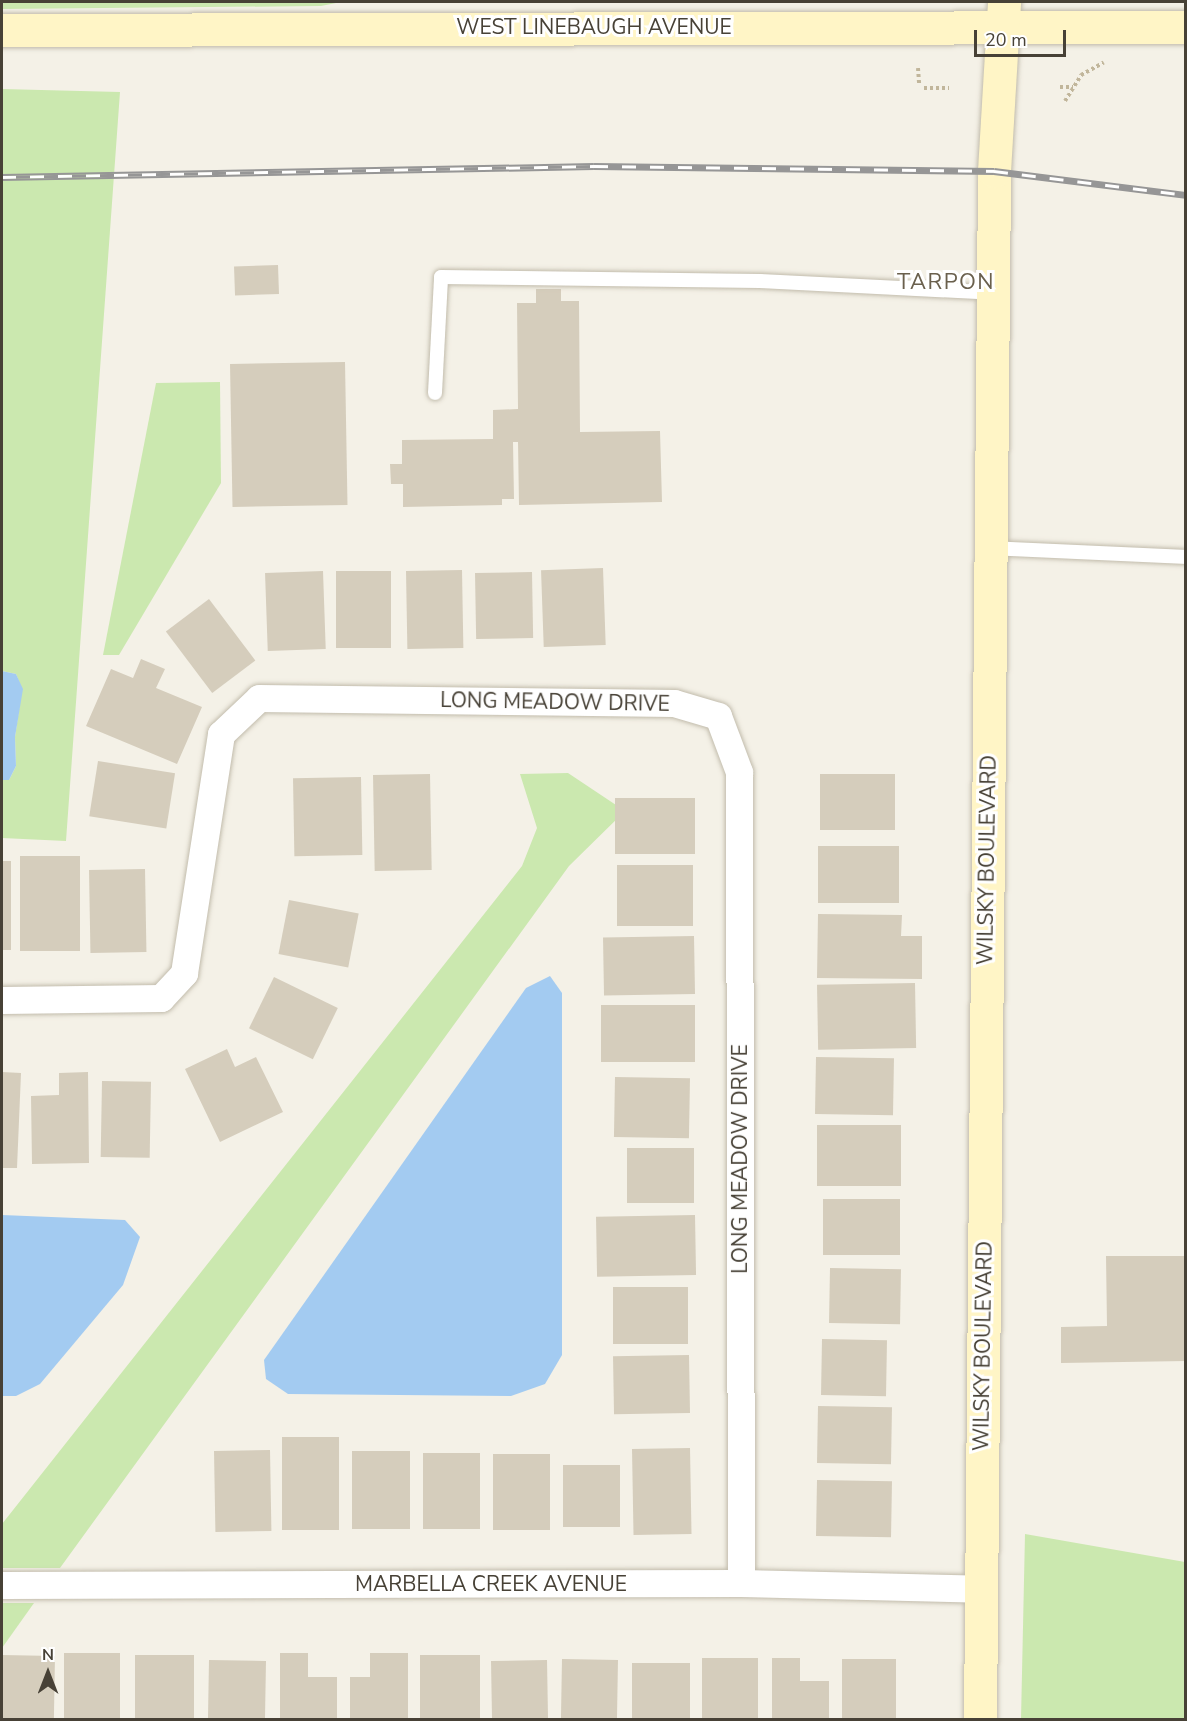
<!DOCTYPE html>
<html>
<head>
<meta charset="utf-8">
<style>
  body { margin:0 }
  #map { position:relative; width:1187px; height:1721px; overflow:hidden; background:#f4f1e7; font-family:"Nunito Sans",sans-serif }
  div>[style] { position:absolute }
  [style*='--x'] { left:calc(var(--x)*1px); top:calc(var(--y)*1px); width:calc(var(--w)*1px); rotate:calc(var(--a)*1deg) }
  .green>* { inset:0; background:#cbe8af }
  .water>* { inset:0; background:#a3cbf1 }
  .building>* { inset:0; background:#d5cdbc; transform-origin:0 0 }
  .path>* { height:4px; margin-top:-2px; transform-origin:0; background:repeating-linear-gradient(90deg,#c1b69b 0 3px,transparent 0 6px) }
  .roads { filter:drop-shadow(0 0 2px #c2bcac) drop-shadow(0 0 2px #c2bcac) }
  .lane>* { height:14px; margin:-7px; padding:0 7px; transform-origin:7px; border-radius:7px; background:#fff }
  .street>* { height:27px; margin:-13.5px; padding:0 13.5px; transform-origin:13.5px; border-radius:13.5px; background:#fff }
  .secondary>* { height:33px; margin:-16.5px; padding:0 16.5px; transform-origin:16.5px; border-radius:16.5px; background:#fff5c6 }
  .rail>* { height:7px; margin-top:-3.5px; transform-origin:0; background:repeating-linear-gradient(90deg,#fff 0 14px,#969696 0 28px); box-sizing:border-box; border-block:2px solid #969696 }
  span { translate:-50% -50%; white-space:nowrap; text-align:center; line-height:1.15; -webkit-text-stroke:6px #fff; paint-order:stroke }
  .street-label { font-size:21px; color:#474136 }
  .neighbourhood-label { font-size:22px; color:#6a604d; letter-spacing:1.5px }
  .frame { position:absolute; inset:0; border:3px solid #474136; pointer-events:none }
  .north { position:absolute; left:18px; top:1643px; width:60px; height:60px; -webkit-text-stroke:4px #fff; paint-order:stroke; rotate:0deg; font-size:16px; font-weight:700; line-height:24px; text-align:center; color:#474136 }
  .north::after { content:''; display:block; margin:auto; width:21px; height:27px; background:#474136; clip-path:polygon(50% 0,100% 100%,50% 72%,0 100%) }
  .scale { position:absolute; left:974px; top:30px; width:92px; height:27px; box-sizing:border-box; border:3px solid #474136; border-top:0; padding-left:8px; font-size:18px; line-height:21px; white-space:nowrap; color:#474136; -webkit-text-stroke:4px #fff; paint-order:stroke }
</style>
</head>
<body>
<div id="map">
  <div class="green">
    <div style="clip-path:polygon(2px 2px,341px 2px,321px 6px,2px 9px)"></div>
    <div style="clip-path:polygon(2px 89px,120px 92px,66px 841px,2px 838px,2px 780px,9px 780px,16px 766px,15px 737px,22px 689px,16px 674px,2px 671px)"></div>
    <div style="clip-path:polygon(220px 382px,221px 483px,119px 655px,103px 655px,156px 383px)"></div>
    <div style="clip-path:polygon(568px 773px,625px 811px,569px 866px,60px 1568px,2px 1568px,2px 1524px,522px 866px,537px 828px,520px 774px)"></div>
    <div style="clip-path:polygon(1025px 1534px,1185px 1562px,1185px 1719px,1021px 1719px)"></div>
    <div style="clip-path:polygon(2px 1603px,34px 1603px,2px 1648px)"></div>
  </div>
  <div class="water">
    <div style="clip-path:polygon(2px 671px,16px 674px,23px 689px,15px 737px,16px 766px,9px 780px,2px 780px)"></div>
    <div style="clip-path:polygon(550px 976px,562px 993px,562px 1355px,545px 1384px,511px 1396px,288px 1394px,266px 1379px,264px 1360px,526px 988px)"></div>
    <div style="clip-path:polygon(2px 1215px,125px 1220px,140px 1237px,123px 1285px,40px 1384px,16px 1396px,2px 1396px)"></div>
  </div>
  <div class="building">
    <div style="left:278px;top:265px;width:29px;height:44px;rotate:88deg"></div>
    <div style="clip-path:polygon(536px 289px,561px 289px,561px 301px,579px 301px,580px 432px,660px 431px,662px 502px,519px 505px,518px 442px,513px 442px,514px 499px,502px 499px,502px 505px,403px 507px,403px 484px,391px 484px,390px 464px,402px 464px,402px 440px,493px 439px,493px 410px,518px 409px,517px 303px,536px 303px)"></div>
    <div style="left:345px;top:362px;width:143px;height:115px;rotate:89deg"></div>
    <div style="left:603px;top:568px;width:77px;height:62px;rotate:88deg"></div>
    <div style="left:462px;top:570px;width:78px;height:56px;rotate:89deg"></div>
    <div style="left:323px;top:571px;width:78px;height:58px;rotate:88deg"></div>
    <div style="left:336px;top:571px;width:55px;height:77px"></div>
    <div style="left:532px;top:572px;width:66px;height:57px;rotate:89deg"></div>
    <div style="left:209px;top:599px;width:77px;height:54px;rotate:53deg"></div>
    <div style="clip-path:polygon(141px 659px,165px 669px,156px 688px,202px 707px,177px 764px,86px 726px,111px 669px,133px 678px)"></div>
    <div style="left:98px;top:761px;width:78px;height:56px;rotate:9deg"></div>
    <div style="left:430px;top:774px;width:96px;height:57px;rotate:89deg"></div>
    <div style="left:820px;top:774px;width:75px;height:56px"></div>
    <div style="left:361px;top:777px;width:78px;height:68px;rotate:89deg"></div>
    <div style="left:615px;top:798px;width:80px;height:56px"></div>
    <div style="left:818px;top:846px;width:81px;height:57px"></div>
    <div style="left:20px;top:856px;width:60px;height:95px"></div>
    <div style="left:2px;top:861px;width:9px;height:89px"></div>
    <div style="left:617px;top:865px;width:76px;height:61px"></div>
    <div style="left:145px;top:869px;width:83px;height:56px;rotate:89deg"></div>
    <div style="left:289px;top:900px;width:71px;height:55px;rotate:11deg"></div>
    <div style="clip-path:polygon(818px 914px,902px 915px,901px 936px,922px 936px,922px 979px,817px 978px)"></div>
    <div style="left:694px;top:936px;width:58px;height:91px;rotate:89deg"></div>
    <div style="left:274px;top:977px;width:71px;height:57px;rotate:26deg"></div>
    <div style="left:915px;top:983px;width:65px;height:98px;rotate:89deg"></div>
    <div style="left:695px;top:1005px;width:57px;height:94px;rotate:90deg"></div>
    <div style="clip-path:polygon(227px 1049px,235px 1067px,256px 1057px,283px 1112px,220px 1142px,185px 1069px)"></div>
    <div style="left:816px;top:1057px;width:78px;height:57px;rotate:1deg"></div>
    <div style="clip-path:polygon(2px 1072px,21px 1073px,17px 1168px,2px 1168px)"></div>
    <div style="clip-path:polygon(88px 1072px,89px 1163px,32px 1164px,31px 1096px,59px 1095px,59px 1073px)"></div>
    <div style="left:615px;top:1077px;width:75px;height:60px;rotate:1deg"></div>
    <div style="left:102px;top:1081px;width:49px;height:76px;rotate:1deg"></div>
    <div style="left:901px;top:1125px;width:61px;height:84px;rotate:90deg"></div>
    <div style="left:627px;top:1148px;width:67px;height:55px"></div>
    <div style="left:823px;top:1199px;width:77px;height:56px"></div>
    <div style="left:695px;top:1215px;width:60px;height:99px;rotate:89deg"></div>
    <div style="clip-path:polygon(1106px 1256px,1186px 1256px,1186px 1361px,1061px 1363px,1061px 1327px,1107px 1326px)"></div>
    <div style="left:830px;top:1268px;width:71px;height:55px;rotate:1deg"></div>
    <div style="left:613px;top:1287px;width:75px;height:57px"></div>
    <div style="left:822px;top:1339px;width:65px;height:56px;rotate:1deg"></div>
    <div style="left:689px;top:1355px;width:58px;height:76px;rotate:89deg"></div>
    <div style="left:818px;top:1406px;width:74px;height:57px;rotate:1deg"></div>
    <div style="left:282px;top:1437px;width:57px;height:93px"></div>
    <div style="left:690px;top:1448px;width:86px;height:58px;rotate:89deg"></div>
    <div style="left:270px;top:1450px;width:81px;height:56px;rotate:89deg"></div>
    <div style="left:352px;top:1451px;width:58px;height:78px"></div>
    <div style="left:423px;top:1453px;width:57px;height:76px"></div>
    <div style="left:493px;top:1454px;width:57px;height:76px"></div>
    <div style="left:563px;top:1465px;width:57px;height:62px"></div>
    <div style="left:817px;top:1480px;width:75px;height:56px;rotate:1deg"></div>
    <div style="left:64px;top:1653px;width:56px;height:67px"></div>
    <div style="clip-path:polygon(280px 1653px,308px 1653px,308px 1677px,337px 1677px,337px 1720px,280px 1720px)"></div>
    <div style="clip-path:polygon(370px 1653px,408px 1653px,408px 1720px,350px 1720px,350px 1677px,370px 1677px)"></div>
    <div style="left:2px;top:1655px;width:53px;height:65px;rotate:1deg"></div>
    <div style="left:135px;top:1655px;width:59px;height:65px"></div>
    <div style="left:420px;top:1655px;width:60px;height:65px"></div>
    <div style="left:702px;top:1658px;width:56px;height:62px"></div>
    <div style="clip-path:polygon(772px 1658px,800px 1658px,800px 1681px,829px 1681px,829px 1720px,772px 1720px)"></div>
    <div style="left:562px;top:1659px;width:56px;height:61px;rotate:1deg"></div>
    <div style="left:842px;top:1659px;width:54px;height:61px"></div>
    <div style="left:209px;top:1660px;width:57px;height:60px;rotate:1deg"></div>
    <div style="left:547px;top:1660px;width:60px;height:56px;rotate:89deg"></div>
    <div style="left:632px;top:1663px;width:58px;height:57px"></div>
  </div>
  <div class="path">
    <div style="--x:918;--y:68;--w:16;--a:86"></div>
    <div style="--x:1060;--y:87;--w:13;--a:0"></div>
    <div style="--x:924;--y:88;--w:25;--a:0"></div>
    <div style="--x:1065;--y:101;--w:31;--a:-58"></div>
    <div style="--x:1081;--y:75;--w:26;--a:-29"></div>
  </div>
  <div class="roads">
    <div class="lane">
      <div style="--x:435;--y:393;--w:116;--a:-87"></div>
      <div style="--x:441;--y:277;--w:319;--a:0.7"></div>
      <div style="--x:760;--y:281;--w:233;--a:2.9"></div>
      <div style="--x:990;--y:548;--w:196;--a:2.6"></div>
    </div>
    <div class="street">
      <div style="--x:2;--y:1000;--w:159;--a:-0.7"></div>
      <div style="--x:161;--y:998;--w:34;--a:-47"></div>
      <div style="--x:184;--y:973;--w:242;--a:-81.2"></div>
      <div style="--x:221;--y:734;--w:52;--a:-43.5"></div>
      <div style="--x:259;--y:698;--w:415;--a:0.7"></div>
      <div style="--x:674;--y:703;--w:46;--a:16.5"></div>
      <div style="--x:718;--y:716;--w:60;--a:69.4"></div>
      <div style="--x:739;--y:772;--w:811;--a:89.86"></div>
      <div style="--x:2;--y:1585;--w:739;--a:-0.16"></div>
      <div style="--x:741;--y:1583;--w:240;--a:1.4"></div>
    </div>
    <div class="secondary">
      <div style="--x:2;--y:30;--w:1184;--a:-0.15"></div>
      <div style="--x:980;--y:1720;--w:1549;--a:-89.48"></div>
      <div style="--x:994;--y:171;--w:169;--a:-86.6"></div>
    </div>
  </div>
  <div class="rail">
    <div style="--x:2;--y:177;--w:592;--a:-1.06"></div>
    <div style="--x:594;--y:166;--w:400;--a:0.7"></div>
    <div style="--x:994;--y:171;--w:193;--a:7.1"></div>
  </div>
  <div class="street-label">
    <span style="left:594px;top:27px">WEST LINEBAUGH AVENUE</span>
    <span style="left:555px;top:702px;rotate:1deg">LONG MEADOW DRIVE</span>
    <span style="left:987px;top:860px;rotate:-89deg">WILSKY BOULEVARD</span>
    <span style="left:740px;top:1159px;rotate:-90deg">LONG MEADOW DRIVE</span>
    <span style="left:983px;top:1346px;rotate:-89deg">WILSKY BOULEVARD</span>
    <span style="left:491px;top:1584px">MARBELLA CREEK AVENUE</span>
  </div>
  <div class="neighbourhood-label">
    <span style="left:946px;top:283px">TARPON</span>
  </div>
  <div class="frame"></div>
  <div class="north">N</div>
  <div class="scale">20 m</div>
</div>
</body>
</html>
